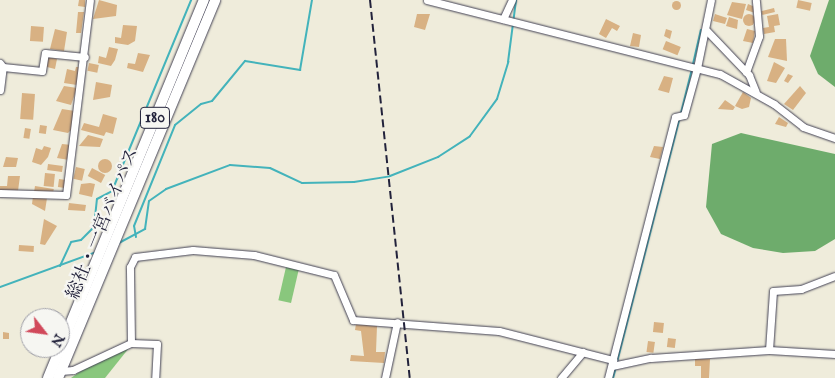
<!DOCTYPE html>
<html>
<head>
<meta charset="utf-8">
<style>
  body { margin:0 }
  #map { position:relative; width:835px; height:378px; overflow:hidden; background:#efecdb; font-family:"IM FELL English","Noto Serif JP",serif }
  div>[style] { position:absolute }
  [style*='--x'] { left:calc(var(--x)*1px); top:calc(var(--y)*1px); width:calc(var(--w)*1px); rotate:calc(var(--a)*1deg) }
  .green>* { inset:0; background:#89c77d; transform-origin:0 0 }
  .forest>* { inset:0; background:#6eac6c }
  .stream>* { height:2px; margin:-1px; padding:0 1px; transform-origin:1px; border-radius:1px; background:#43b3bb }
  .building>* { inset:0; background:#d8b183; transform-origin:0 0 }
  .round { border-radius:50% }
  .roads { filter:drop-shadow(0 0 1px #414053) drop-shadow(0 0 1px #414053) }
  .minor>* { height:7px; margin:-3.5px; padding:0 3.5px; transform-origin:3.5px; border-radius:3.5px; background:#fff }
  .highway>* { height:10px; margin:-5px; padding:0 5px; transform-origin:5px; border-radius:5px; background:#fff }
  .rail>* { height:2px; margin-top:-1px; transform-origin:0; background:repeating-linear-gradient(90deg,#22223b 0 8px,transparent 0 12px) }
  span { translate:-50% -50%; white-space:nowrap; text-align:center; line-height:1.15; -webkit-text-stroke:4.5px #f6f6f2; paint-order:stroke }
  .shield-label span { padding:1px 4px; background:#f6f6f2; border:1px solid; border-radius:4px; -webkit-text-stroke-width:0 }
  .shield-label { font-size:16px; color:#22223b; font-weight:700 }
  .street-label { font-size:18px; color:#22223b }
  .north { position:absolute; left:20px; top:308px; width:50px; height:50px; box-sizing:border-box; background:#f6f6f2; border:1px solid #a1a1a9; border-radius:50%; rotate:120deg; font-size:14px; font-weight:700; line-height:20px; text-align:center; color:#22223b }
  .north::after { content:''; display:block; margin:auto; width:18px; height:22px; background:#d1495b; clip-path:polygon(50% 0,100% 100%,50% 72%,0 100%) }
</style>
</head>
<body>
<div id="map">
  <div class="green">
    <div style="left:286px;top:267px;width:13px;height:34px;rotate:13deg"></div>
    <div style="clip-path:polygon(129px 348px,105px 378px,71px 378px,88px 366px)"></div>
  </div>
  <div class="forest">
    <div style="clip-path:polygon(829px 0,835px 0,835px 87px,818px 74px,810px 56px)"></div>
    <div style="clip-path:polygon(741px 133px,835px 154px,835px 239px,815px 251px,783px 253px,753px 248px,721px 234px,706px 207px,712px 144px)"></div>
  </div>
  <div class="stream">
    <div style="--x:693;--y:64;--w:35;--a:-77"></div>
    <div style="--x:681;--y:113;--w:45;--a:-76"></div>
    <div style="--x:136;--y:237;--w:11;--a:-100"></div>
    <div style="--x:134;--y:226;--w:109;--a:-67.9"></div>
    <div style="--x:175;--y:125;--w:33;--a:-39"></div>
    <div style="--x:201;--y:104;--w:11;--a:-15"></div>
    <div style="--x:212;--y:101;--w:52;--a:-50.5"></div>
    <div style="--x:245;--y:61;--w:56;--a:9.3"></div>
    <div style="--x:300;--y:70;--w:71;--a:-80.3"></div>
    <div style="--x:117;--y:244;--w:32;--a:-28"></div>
    <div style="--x:145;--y:229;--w:28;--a:-82"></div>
    <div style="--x:149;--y:201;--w:21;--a:-35"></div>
    <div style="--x:166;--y:189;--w:68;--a:-20.6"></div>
    <div style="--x:230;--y:165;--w:40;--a:4.3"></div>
    <div style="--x:270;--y:168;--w:35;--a:25"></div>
    <div style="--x:302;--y:183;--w:52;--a:-1.1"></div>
    <div style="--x:354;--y:182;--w:36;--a:-9"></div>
    <div style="--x:390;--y:176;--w:52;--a:-21.6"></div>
    <div style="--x:438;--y:157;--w:38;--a:-33"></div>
    <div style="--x:470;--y:136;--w:46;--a:-53.9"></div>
    <div style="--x:497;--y:99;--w:39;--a:-73"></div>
    <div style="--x:508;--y:62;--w:63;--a:-82.6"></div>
    <div style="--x:60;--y:266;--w:26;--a:-65"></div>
    <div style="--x:71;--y:242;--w:10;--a:-11"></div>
    <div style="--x:81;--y:240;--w:18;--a:-45"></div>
    <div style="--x:94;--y:227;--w:28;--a:-84"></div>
    <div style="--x:97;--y:199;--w:17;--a:-28"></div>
    <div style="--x:112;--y:191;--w:207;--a:-67.5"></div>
    <div style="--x:0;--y:287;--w:102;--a:-20"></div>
    <div style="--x:617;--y:362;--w:253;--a:-75.6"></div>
    <div style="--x:613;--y:378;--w:11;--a:-75"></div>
  </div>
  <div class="building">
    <div style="clip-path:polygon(79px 0,85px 0,85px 7px,78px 6px)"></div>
    <div style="clip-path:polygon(99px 0,117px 5px,116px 16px,93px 19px)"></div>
    <div style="left:798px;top:0;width:14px;height:8px;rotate:12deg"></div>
    <div class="round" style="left:671.5px;top:0.5px;width:9px;height:9px"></div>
    <div style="clip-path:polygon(732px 2px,746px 4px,742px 19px,727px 15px)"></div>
    <div style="clip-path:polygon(748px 4px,755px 7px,755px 13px,746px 10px)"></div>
    <div style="left:774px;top:8px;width:4px;height:13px;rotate:76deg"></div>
    <div style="clip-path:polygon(78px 12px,84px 12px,81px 33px,76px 33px)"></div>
    <div class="round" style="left:743px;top:14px;width:12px;height:12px"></div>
    <div style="clip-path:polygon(417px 14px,430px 14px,425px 30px,414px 27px)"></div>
    <div style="clip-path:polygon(715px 14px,727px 18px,725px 24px,713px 21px)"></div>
    <div style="clip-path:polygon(778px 14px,780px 25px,774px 26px,775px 32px,764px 34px,763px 28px,769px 27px,767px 16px)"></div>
    <div style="clip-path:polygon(729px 17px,738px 20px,737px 29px,726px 26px)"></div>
    <div style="clip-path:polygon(606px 19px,620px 26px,617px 31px,612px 28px,606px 38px,599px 34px)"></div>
    <div style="clip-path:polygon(123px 25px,137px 26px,135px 41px,128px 45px,115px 43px,115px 37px,121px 38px)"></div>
    <div style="left:31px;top:26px;width:13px;height:15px;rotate:4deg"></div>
    <div style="clip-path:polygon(55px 29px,67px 32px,64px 51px,50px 49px)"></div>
    <div style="clip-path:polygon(666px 29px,672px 31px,670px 39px,664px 36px)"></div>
    <div style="clip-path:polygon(747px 29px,755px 31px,753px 43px,743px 41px)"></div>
    <div style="clip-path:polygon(633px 33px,641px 35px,639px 47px,630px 46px)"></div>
    <div style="clip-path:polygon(775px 39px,786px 39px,787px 61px,768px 57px)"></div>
    <div style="left:666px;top:41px;width:16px;height:9px;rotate:22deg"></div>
    <div style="clip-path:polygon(109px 47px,118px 49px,115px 60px,111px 66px,98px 63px,99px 56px,106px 58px)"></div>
    <div style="clip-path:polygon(138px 53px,150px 55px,143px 72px,127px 68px,128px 63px,135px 64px)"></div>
    <div style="clip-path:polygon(48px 57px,57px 59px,55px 69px,47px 67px)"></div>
    <div style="clip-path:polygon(774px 62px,785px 68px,776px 83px,767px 81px)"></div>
    <div style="left:89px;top:63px;width:10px;height:8px;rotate:11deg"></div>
    <div style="clip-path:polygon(76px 67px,79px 67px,77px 85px,64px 83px,67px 69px,75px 71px)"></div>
    <div style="clip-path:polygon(788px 74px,793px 76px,788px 83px,784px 81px)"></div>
    <div style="clip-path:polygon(664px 76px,673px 78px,669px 93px,658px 90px)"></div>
    <div style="clip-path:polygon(96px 82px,112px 85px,110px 97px,93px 100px)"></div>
    <div style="clip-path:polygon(64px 86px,77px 88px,71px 105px,56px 101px)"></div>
    <div style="clip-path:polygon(800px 86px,806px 93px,793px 110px,784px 104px)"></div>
    <div style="clip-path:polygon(743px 92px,751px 98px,749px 107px,742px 109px,735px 106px)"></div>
    <div style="left:22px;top:93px;width:13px;height:26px;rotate:4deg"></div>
    <div style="clip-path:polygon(725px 100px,735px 107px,733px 110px,718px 109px)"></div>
    <div style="clip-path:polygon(62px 109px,75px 111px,73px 128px,68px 133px,53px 130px)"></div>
    <div style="clip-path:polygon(103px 114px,117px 118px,113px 134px,106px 132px,104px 136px,81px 130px,84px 123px,99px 127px)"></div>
    <div style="clip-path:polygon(779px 117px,788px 123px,786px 127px,775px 124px)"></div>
    <div style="left:40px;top:125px;width:7px;height:8px;rotate:8deg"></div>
    <div style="left:25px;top:128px;width:6px;height:10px;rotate:9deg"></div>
    <div style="clip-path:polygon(88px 135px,103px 139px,100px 147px,79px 146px)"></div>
    <div style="clip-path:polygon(62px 144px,72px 145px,69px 160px,57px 158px)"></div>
    <div style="clip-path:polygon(44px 146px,51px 148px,48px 157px,41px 165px,32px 162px,36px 148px,42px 150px)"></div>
    <div style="clip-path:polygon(654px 146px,663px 147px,660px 159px,650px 157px)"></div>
    <div style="clip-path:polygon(6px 157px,18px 158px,16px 167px,3px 167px)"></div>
    <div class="round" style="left:98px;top:159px;width:14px;height:14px"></div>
    <div style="left:48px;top:164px;width:15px;height:6px;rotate:8deg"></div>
    <div style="left:76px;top:167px;width:9px;height:12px;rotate:13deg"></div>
    <div style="left:92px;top:168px;width:15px;height:9px;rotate:28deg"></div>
    <div style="left:45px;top:173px;width:10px;height:13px;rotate:6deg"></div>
    <div style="clip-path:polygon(8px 176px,20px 176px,18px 191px,0 191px,0 186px,7px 186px)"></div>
    <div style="left:59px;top:179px;width:7px;height:8px;rotate:8deg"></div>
    <div style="clip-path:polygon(90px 183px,95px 184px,92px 197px,79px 194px,81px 184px)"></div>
    <div style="left:35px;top:186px;width:19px;height:5px;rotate:9deg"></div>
    <div style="clip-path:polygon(33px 196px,47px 198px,45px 211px,32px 204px)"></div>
    <div style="clip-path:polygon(69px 203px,86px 205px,85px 211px,68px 210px)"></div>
    <div style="clip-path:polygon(44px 219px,57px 226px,45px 245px,40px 244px)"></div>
    <div style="left:19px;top:245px;width:15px;height:6px;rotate:4deg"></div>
    <div style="left:654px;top:322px;width:10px;height:10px;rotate:6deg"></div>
    <div style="clip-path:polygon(356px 324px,377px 326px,376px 352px,385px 352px,384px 363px,350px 361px,351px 355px,364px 356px,361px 331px,355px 330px)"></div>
    <div style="clip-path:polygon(3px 332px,9px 333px,9px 339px,3px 339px)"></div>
    <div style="left:668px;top:338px;width:8px;height:9px;rotate:7deg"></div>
    <div style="left:648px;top:341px;width:7px;height:11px;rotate:8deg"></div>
    <div style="clip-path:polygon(695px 359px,710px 359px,709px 378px,701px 378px,701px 366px,695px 366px)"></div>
  </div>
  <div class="roads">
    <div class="minor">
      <div style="--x:427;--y:0;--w:302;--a:14.2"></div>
      <div style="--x:720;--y:74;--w:62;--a:29.1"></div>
      <div style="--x:774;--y:104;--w:37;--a:38"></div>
      <div style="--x:803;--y:127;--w:34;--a:19"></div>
      <div style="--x:503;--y:19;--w:21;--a:-65"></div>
      <div style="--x:707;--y:31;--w:61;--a:46.3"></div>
      <div style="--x:749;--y:75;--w:18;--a:68"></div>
      <div style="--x:0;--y:63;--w:5;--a:53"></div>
      <div style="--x:3;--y:67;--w:39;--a:6"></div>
      <div style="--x:42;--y:71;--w:18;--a:-81"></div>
      <div style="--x:45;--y:53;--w:40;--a:5.7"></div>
      <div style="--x:746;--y:72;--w:38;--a:-70"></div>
      <div style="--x:759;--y:36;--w:36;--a:-95"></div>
      <div style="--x:0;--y:90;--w:23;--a:-83"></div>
      <div style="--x:0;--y:193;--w:66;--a:1.7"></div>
      <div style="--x:66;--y:195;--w:196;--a:-83"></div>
      <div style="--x:131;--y:343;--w:76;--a:-90.8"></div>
      <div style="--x:130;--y:267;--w:11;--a:-63"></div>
      <div style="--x:135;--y:257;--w:58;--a:-6.9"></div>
      <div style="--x:193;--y:250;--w:61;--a:4.7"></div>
      <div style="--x:254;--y:255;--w:82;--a:14"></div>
      <div style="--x:334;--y:275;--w:49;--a:67.1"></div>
      <div style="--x:353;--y:320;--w:146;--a:4.3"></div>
      <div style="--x:499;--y:331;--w:118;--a:14.3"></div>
      <div style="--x:769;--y:350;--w:59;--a:-86.1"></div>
      <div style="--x:773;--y:291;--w:28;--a:-4"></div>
      <div style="--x:801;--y:289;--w:36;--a:-21"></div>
      <div style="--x:612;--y:366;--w:40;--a:-12"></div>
      <div style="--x:651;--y:358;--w:118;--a:-3.9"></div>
      <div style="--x:769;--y:350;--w:66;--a:3.5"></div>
      <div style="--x:61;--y:371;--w:12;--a:-5"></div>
      <div style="--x:73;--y:370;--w:64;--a:-25"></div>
      <div style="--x:131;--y:343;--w:26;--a:2"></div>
      <div style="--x:157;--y:344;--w:34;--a:93"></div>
      <div style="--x:385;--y:378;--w:57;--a:-77.9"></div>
      <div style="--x:561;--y:378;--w:34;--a:-50"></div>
      <div style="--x:608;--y:378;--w:269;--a:-75.6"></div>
      <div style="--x:675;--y:117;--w:9;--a:-13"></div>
      <div style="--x:684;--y:115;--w:49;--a:-74.5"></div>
      <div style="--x:697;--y:68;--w:69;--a:-78.4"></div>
    </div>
    <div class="highway">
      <div style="--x:48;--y:378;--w:409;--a:-67.6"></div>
      <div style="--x:58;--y:378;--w:409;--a:-67.4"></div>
    </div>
  </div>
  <div class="rail">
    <div style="--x:370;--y:0;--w:380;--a:84"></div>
  </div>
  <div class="shield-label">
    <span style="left:155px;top:118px">180</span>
  </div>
  <div class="street-label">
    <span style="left:104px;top:224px;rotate:-68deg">総社・一宮バイパス</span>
  </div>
  <div class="north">N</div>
</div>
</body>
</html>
